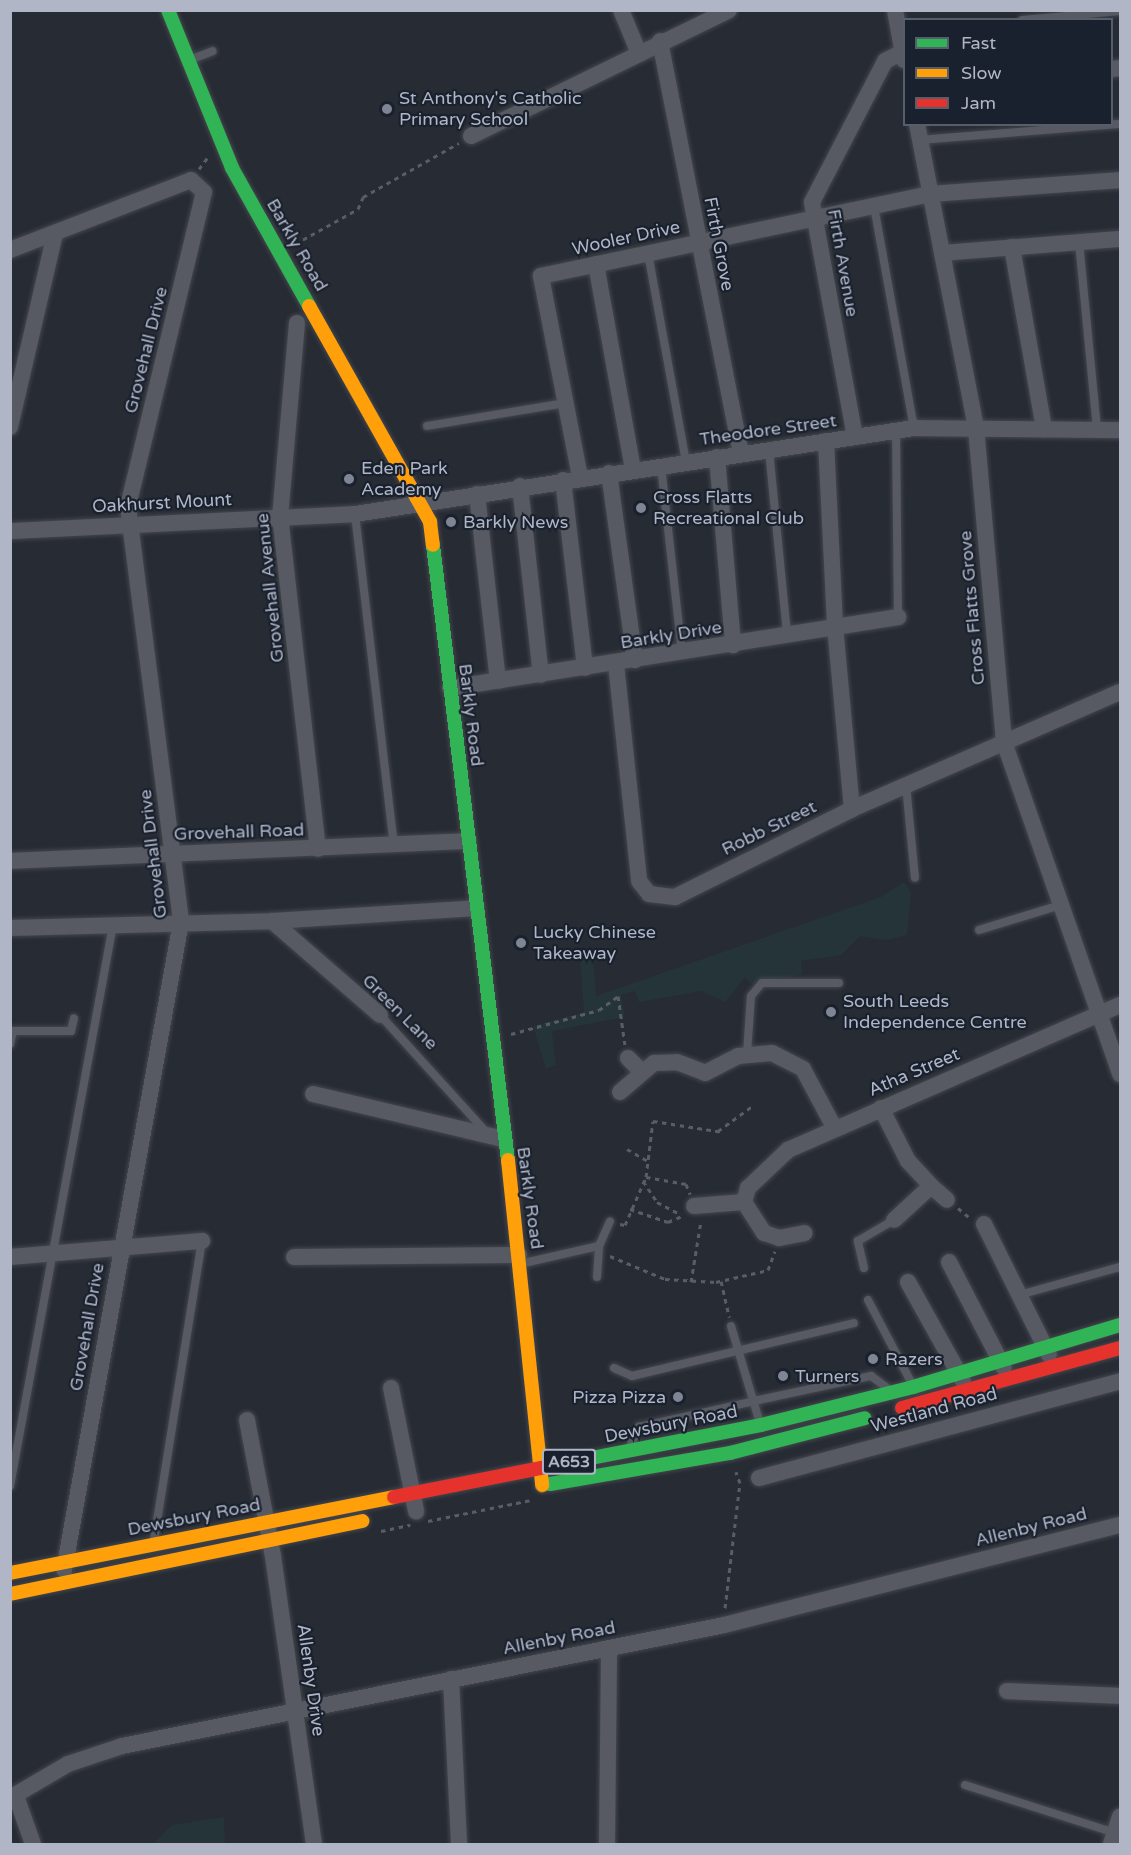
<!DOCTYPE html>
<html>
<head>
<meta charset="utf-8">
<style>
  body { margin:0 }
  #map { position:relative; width:1131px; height:1855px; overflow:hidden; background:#272b33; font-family:"Varela Round",sans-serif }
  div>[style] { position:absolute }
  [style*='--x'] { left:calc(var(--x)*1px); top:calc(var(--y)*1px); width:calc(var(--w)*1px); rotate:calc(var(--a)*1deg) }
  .green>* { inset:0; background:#243439 }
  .path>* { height:3px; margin-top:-1.5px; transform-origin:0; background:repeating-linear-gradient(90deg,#595e64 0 4.5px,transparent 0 9px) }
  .roads { filter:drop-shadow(0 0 2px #43464d) drop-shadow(0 0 2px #43464d) }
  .lane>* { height:8px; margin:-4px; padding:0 4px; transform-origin:4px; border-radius:4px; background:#575a62 }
  .street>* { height:16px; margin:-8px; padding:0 8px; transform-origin:8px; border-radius:8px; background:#575a62 }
  .fast>* { height:14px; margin:-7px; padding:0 7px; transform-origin:7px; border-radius:7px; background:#30b455 }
  .slow>* { height:14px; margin:-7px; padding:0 7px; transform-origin:7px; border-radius:7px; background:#ff9f0a }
  .jam>* { height:14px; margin:-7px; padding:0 7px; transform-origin:7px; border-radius:7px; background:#e5322d }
  .dots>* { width:16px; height:16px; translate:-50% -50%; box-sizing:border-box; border:3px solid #1a212e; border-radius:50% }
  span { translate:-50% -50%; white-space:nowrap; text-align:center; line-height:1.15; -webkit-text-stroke:4.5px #1a212e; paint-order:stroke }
  .shield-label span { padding:2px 4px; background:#1a212e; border:2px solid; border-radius:4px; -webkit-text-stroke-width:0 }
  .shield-label { font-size:16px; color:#b0b6c6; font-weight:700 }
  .poi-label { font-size:18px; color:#b0b6c6 }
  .left { translate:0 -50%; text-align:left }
  .right { translate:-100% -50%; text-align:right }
  .street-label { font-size:18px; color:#b0b6c6 }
  .frame { position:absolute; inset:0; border:12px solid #b0b6c6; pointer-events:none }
  .legend { position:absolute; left:903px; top:18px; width:210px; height:108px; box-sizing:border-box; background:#1a212e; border:2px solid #565d6b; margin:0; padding:8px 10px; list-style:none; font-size:18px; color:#b0b6c6 }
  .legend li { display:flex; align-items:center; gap:12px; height:30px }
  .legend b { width:30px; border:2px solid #565d6b }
</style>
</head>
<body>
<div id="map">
  <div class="green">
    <div style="clip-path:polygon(904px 882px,911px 893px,907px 935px,886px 940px,860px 936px,841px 955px,801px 961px,802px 974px,752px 984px,745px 977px,725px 1002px,702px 991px,639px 1002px,635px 991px,621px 995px,625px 1017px,552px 1031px,556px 1065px,546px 1069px,533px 1026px,584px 1012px,580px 956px,593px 954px,596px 996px,881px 897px)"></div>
    <div style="clip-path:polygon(224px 1817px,225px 1844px,153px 1844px,172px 1825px)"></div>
  </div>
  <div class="path">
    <div style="--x:199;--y:169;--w:15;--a:-53"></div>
    <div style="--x:295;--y:244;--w:72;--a:-29.1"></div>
    <div style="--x:358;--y:209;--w:13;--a:-67"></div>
    <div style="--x:363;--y:197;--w:110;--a:-29.4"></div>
    <div style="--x:511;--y:1034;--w:91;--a:-15.3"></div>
    <div style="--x:599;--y:1010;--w:24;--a:-36"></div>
    <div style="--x:618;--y:996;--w:49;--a:81.9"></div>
    <div style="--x:718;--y:1131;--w:41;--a:-36"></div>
    <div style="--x:627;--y:1149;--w:24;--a:30"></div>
    <div style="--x:646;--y:1177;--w:41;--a:9.9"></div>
    <div style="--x:686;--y:1184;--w:11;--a:68"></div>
    <div style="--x:643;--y:1181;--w:25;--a:56"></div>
    <div style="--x:657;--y:1202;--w:27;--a:28"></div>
    <div style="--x:958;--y:1208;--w:17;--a:40"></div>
    <div style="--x:630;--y:1209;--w:40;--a:18.9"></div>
    <div style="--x:668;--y:1222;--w:15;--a:-23"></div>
    <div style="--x:620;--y:1224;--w:5;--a:11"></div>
    <div style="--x:625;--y:1225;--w:52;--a:-66.4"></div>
    <div style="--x:646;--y:1177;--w:56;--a:-82.9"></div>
    <div style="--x:653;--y:1121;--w:71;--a:8.9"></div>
    <div style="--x:610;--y:1256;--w:60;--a:22.7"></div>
    <div style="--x:665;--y:1279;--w:51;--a:3.4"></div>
    <div style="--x:716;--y:1282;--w:53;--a:-13"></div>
    <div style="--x:768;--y:1270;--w:20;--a:-70"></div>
    <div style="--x:721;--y:1281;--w:37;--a:77"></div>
    <div style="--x:691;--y:1282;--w:62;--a:-80.7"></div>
    <div style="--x:428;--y:1521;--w:105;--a:-11.5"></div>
    <div style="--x:381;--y:1531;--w:30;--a:-12"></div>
    <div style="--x:725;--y:1608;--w:126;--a:-83.2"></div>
    <div style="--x:740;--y:1483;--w:12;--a:-110"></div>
  </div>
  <div class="roads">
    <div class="lane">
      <div style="--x:1022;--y:20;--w:98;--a:-5.2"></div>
      <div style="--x:192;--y:59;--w:22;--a:-21"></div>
      <div style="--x:920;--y:140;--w:201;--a:-4.6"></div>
      <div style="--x:874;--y:206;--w:226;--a:79.8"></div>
      <div style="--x:1079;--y:242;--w:189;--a:84.5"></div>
      <div style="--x:648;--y:253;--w:212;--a:79.7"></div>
      <div style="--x:427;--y:426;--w:141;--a:-9.4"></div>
      <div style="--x:896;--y:430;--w:187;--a:89.4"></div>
      <div style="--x:769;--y:450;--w:186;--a:84.4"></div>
      <div style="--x:661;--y:466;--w:188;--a:83.6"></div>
      <div style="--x:355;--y:514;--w:334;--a:83.3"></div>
      <div style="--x:906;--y:785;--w:93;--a:84.5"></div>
      <div style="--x:979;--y:930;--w:86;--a:-17"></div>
      <div style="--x:380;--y:1015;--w:158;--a:47.8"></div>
      <div style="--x:10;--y:1044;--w:13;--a:-77"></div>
      <div style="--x:13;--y:1031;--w:58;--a:0"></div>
      <div style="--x:71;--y:1031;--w:13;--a:-77"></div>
      <div style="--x:747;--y:1054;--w:58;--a:-86.1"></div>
      <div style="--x:751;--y:996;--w:17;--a:-50"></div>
      <div style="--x:762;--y:983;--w:77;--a:0"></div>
      <div style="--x:524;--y:1263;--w:77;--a:-12.8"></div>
      <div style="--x:864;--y:1268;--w:28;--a:-103"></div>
      <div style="--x:858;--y:1241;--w:42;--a:-30.3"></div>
      <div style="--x:597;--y:1277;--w:31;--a:-86"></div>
      <div style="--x:599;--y:1246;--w:27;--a:-66"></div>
      <div style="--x:1019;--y:1295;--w:105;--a:-15.5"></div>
      <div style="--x:868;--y:1300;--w:93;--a:62.3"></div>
      <div style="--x:731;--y:1326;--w:101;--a:73.4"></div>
      <div style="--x:614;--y:1368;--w:20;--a:24"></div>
      <div style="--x:632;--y:1376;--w:228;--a:-13.4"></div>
      <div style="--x:631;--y:1444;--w:19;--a:-65"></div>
      <div style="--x:639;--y:1427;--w:118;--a:-12.7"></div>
      <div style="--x:754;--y:1401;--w:120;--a:-12.1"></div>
      <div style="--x:871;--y:1376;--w:19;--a:36"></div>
      <div style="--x:10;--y:1486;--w:570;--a:-79.6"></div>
      <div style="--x:154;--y:1540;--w:303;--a:-80.9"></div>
      <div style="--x:965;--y:1785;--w:157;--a:17.7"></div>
    </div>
    <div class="street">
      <div style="--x:621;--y:10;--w:44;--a:67.5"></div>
      <div style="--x:895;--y:10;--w:51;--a:79.8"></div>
      <div style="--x:660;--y:41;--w:420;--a:78.9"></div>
      <div style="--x:1112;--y:69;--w:8;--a:-7"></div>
      <div style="--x:917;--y:124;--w:310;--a:79"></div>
      <div style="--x:976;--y:428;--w:315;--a:84.9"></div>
      <div style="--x:1004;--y:742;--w:352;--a:70.7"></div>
      <div style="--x:471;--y:136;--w:287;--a:-26"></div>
      <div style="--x:1012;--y:247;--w:185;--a:80"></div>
      <div style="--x:10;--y:250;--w:194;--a:-21.1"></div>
      <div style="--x:191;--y:180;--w:18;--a:43"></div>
      <div style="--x:204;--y:192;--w:324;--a:103.6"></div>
      <div style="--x:128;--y:507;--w:418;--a:82.7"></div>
      <div style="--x:181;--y:922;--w:658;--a:100.23"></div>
      <div style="--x:942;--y:253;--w:179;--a:-4.5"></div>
      <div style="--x:596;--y:264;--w:209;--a:79.8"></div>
      <div style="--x:297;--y:323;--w:194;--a:95"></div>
      <div style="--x:280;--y:516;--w:335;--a:83.5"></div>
      <div style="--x:10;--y:427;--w:199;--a:-76.9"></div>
      <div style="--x:855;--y:437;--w:239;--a:-100.4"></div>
      <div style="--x:812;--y:202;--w:159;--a:-62.6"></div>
      <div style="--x:885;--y:61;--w:20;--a:-27"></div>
      <div style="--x:826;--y:441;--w:185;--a:87.2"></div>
      <div style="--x:835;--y:626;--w:184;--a:84.7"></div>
      <div style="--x:717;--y:457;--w:189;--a:85.1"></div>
      <div style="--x:609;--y:473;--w:189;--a:82.1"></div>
      <div style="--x:580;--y:477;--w:205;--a:-101"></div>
      <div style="--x:541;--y:276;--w:399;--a:-11.9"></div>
      <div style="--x:931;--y:194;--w:190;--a:-4.2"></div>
      <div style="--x:563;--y:480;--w:189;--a:83.3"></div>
      <div style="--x:520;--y:486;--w:190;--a:83.7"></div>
      <div style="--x:477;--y:494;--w:188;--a:83.6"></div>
      <div style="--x:10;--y:531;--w:345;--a:-2.8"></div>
      <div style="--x:355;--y:514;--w:566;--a:-8.75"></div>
      <div style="--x:914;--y:428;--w:206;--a:0.6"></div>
      <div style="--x:616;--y:664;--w:218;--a:83.9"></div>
      <div style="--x:639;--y:881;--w:16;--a:52"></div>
      <div style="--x:649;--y:894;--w:26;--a:7"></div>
      <div style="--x:675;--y:897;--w:198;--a:-26.4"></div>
      <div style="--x:852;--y:809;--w:292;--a:-23.6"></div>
      <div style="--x:450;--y:688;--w:454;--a:-9"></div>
      <div style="--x:10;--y:861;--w:459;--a:-2.5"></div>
      <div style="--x:272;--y:921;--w:143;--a:41"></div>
      <div style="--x:10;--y:928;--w:262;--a:-1.5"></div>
      <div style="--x:272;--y:921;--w:205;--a:-3.6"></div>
      <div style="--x:628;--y:1058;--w:18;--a:45"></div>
      <div style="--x:620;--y:1092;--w:45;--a:-40.5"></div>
      <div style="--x:654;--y:1063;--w:23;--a:-2"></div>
      <div style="--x:677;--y:1062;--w:30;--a:21"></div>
      <div style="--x:705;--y:1073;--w:37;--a:-27"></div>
      <div style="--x:738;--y:1056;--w:34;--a:-5"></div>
      <div style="--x:772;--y:1053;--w:35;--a:27"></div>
      <div style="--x:803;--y:1069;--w:68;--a:61.9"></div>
      <div style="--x:313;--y:1094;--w:195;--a:13.3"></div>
      <div style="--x:881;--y:1108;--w:59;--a:63"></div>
      <div style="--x:908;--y:1161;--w:34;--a:47"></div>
      <div style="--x:931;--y:1186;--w:50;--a:137.4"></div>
      <div style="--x:931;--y:1186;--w:21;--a:41"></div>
      <div style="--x:744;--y:1202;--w:37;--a:57"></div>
      <div style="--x:764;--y:1233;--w:16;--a:18"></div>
      <div style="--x:779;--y:1238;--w:26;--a:-11"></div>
      <div style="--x:694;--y:1206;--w:50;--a:-4.6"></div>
      <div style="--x:744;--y:1202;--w:15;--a:-74"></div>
      <div style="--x:748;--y:1188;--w:55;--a:-43.5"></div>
      <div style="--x:788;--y:1150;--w:362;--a:-23.6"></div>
      <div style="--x:984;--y:1224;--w:146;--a:63.6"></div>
      <div style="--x:10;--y:1257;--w:193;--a:-4.8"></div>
      <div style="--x:294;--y:1257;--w:225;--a:-0.5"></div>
      <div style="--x:949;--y:1262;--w:119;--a:62.6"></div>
      <div style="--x:908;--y:1282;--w:113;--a:60.9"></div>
      <div style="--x:391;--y:1388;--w:126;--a:78.5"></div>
      <div style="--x:247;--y:1420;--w:138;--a:79.2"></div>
      <div style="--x:273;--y:1556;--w:291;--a:81.9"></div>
      <div style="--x:759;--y:1478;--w:374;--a:-15"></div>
      <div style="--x:451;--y:1679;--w:165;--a:87.2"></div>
      <div style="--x:1007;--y:1691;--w:113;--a:2.5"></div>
      <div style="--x:16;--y:1796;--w:51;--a:70.5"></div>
      <div style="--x:10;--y:1798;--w:67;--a:-30.4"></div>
      <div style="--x:68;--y:1764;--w:57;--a:-18.4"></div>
      <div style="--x:122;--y:1746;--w:614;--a:-11.36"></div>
      <div style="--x:724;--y:1625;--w:408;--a:-14.2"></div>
      <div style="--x:607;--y:1844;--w:195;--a:-89.4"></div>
      <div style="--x:1111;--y:1844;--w:29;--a:-72"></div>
    </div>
    <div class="fast">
      <div style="--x:168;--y:10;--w:170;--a:67.9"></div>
      <div style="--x:232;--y:168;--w:158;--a:60.8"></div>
      <div style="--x:433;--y:545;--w:620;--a:83.05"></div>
      <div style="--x:581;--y:1460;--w:183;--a:-11"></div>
      <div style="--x:761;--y:1425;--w:157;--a:-14"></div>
      <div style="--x:913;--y:1387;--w:216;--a:-16.7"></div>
      <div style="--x:550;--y:1484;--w:183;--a:-9.8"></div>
      <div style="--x:730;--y:1453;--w:139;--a:-14.5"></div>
    </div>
    <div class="slow">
      <div style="--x:309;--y:306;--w:248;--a:60.7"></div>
      <div style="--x:430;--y:522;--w:23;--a:83"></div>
      <div style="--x:508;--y:1160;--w:327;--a:84"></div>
      <div style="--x:10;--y:1573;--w:391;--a:-11.2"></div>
      <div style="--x:10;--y:1594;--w:360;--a:-11.7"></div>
    </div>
    <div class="jam">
      <div style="--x:902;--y:1408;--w:226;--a:-15.4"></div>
      <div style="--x:394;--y:1497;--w:191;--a:-11.2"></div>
    </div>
  </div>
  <div class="dots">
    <div style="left:387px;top:109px;background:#808593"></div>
    <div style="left:349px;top:479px;background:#808593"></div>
    <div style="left:641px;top:508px;background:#808593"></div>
    <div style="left:451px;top:522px;background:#808593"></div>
    <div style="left:521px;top:943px;background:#808593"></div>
    <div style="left:831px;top:1012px;background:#808593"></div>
    <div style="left:873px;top:1359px;background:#808593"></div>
    <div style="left:783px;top:1376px;background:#808593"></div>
    <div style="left:678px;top:1397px;background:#808593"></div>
  </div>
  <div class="shield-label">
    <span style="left:569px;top:1462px">A653</span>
  </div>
  <div class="poi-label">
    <span class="left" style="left:399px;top:109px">St Anthony's Catholic<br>Primary School</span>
    <span class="left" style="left:361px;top:479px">Eden Park<br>Academy</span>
    <span class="left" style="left:653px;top:508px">Cross Flatts<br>Recreational Club</span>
    <span class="left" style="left:463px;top:522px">Barkly News</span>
    <span class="left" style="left:533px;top:943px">Lucky Chinese<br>Takeaway</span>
    <span class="left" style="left:843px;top:1012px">South Leeds<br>Independence Centre</span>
    <span class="left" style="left:885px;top:1359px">Razers</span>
    <span class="left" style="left:795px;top:1376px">Turners</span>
    <span class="right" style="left:666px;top:1397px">Pizza Pizza</span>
  </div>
  <div class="street-label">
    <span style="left:626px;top:238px;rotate:-12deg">Wooler Drive</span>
    <span style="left:719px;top:244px;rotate:79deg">Firth Grove</span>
    <span style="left:297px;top:245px;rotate:60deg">Barkly Road</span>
    <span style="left:843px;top:263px;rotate:80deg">Firth Avenue</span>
    <span style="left:146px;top:350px;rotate:-76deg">Grovehall Drive</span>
    <span style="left:768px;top:430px;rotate:-8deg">Theodore Street</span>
    <span style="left:162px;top:503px;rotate:-3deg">Oakhurst Mount</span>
    <span style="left:270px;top:588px;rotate:-96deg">Grovehall Avenue</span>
    <span style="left:972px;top:608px;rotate:-95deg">Cross Flatts Grove</span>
    <span style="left:671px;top:635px;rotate:-9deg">Barkly Drive</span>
    <span style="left:471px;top:715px;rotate:83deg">Barkly Road</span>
    <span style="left:769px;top:828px;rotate:-26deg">Robb Street</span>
    <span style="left:239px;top:832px;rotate:-2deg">Grovehall Road</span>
    <span style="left:153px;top:854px;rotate:-97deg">Grovehall Drive</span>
    <span style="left:400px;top:1012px;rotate:45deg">Green Lane</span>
    <span style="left:914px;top:1072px;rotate:-23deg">Atha Street</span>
    <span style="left:530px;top:1198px;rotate:82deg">Barkly Road</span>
    <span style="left:87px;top:1327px;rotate:-80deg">Grovehall Drive</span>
    <span style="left:934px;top:1410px;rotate:-15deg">Westland Road</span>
    <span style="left:671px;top:1424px;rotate:-11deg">Dewsbury Road</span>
    <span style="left:194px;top:1517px;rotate:-11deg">Dewsbury Road</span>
    <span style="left:1031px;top:1527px;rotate:-14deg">Allenby Road</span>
    <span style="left:559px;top:1638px;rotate:-11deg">Allenby Road</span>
    <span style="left:311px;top:1680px;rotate:82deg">Allenby Drive</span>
  </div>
  <div class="frame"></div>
  <ul class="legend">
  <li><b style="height:8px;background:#30b455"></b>Fast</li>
  <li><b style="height:8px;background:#ff9f0a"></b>Slow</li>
  <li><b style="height:8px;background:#e5322d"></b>Jam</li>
  </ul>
</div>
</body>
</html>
